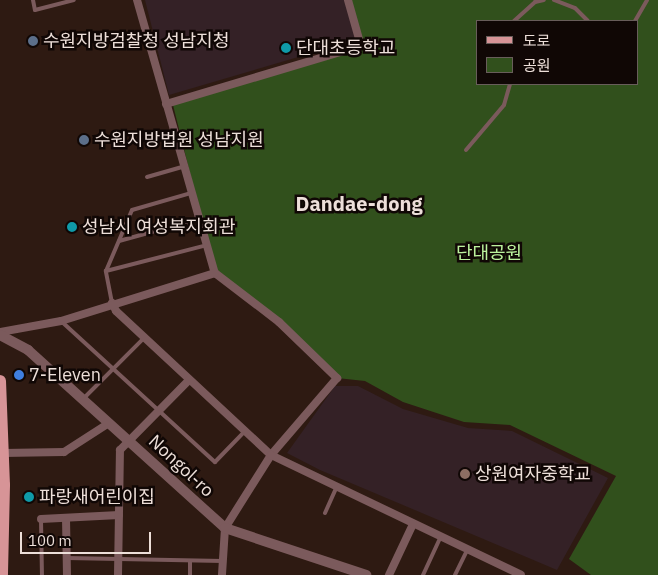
<!DOCTYPE html>
<html>
<head>
<meta charset="utf-8">
<style>
  body { margin:0 }
  #map { position:relative; width:658px; height:575px; overflow:hidden; background:#2e1a12; font-family:"IBM Plex Sans","Noto Sans KR",sans-serif }
  div>[style] { position:absolute }
  [style*='--x'] { left:calc(var(--x)*1px); top:calc(var(--y)*1px); width:calc(var(--w)*1px); rotate:calc(var(--a)*1deg) }
  .education>* { inset:0; background:#342126 }
  .green>* { inset:0; background:#31501c }
  .service>* { height:4px; margin:-2px; padding:0 2px; transform-origin:2px; border-radius:2px; background:#7b5a5c }
  .minor>* { height:8px; margin:-4px; padding:0 4px; transform-origin:4px; border-radius:4px; background:#7b5a5c }
  .tertiary>* { height:10px; margin:-5px; padding:0 5px; transform-origin:5px; border-radius:5px; background:#7b5a5c }
  .primary>* { height:12px; margin:-6px; padding:0 6px; transform-origin:6px; border-radius:6px; background:#d79497 }
  .dots>* { width:14px; height:14px; translate:-50% -50%; box-sizing:border-box; border:2px solid #100705; border-radius:50% }
  span { translate:-50% -50%; white-space:nowrap; text-align:center; line-height:1.15; -webkit-text-stroke:5px #100705; paint-order:stroke }
  .poi-label { font-size:18px; color:#eddfd9 }
  .left { translate:0 -50%; text-align:left }
  .park-label { font-size:18px; color:#bcf29d }
  .street-label { font-size:18px; color:#eddfd9 }
  .quarter-label { font-size:20px; color:#eddfd9; font-weight:700 }
  .legend { position:absolute; left:476px; top:20px; width:162px; height:65px; box-sizing:border-box; background:#100705; border:1px solid #685d5a; margin:0; padding:6px 9px; list-style:none; font-size:15px; color:#eddfd9 }
  .legend li { display:flex; align-items:center; gap:10px; height:25px }
  .legend b { width:25px; border:1px solid #685d5a }
  .scale { position:absolute; left:20px; top:532px; width:131px; height:22px; box-sizing:border-box; border:2px solid #eddfd9; border-top:0; padding-left:6px; font-size:15px; line-height:18px; white-space:nowrap; color:#eddfd9; -webkit-text-stroke:4px #100705; paint-order:stroke }
</style>
</head>
<body>
<div id="map">
  <div class="education">
    <div style="clip-path:polygon(145px 0,346px 0,356px 40px,169px 95px)"></div>
    <div style="clip-path:polygon(335px 386px,358px 386px,403px 409px,468px 428px,512px 431px,608px 478px,557px 570px,320px 470px,287px 453px)"></div>
  </div>
  <div class="green">
    <div style="clip-path:polygon(evenodd,350px 0,658px 0,658px 575px,591px 575px,569px 559px,616px 476px,510px 425px,464px 422px,403px 402px,365px 381px,337px 378px,279px 322px,215px 273px,173px 105px,364px 48px,350px 0,477px 21px,637px 21px,637px 84px,477px 84px,477px 21px)"></div>
  </div>
  <div class="service">
    <div style="--x:33;--y:0;--w:10;--a:79"></div>
    <div style="--x:35;--y:10;--w:40;--a:-14.4"></div>
    <div style="--x:554;--y:0;--w:22;--a:21"></div>
    <div style="--x:575;--y:8;--w:18;--a:45"></div>
    <div style="--x:514;--y:21;--w:28;--a:-42"></div>
    <div style="--x:535;--y:2;--w:9;--a:-13"></div>
    <div style="--x:635;--y:21;--w:24;--a:-60"></div>
    <div style="--x:466;--y:150;--w:59;--a:-49.8"></div>
    <div style="--x:504;--y:105;--w:22;--a:-74"></div>
    <div style="--x:147;--y:177;--w:40;--a:-16"></div>
    <div style="--x:119;--y:241;--w:83;--a:-15.4"></div>
    <div style="--x:106;--y:271;--w:104;--a:-14.4"></div>
    <div style="--x:112;--y:303;--w:33;--a:-101"></div>
    <div style="--x:106;--y:271;--w:66;--a:-66.9"></div>
    <div style="--x:132;--y:210;--w:61;--a:-16.1"></div>
    <div style="--x:61;--y:321;--w:209;--a:42.5"></div>
    <div style="--x:215;--y:462;--w:42;--a:-46"></div>
    <div style="--x:84;--y:398;--w:85;--a:-45"></div>
    <div style="--x:325;--y:513;--w:27;--a:-66"></div>
    <div style="--x:41;--y:520;--w:55;--a:89"></div>
    <div style="--x:67;--y:558;--w:156;--a:1.1"></div>
    <div style="--x:190;--y:575;--w:14;--a:-90"></div>
    <div style="--x:423;--y:575;--w:43;--a:-65.2"></div>
    <div style="--x:455;--y:575;--w:28;--a:-64"></div>
  </div>
  <div class="minor">
    <div style="--x:137;--y:0;--w:284;--a:74.1"></div>
    <div style="--x:166;--y:104;--w:203;--a:-16.6"></div>
    <div style="--x:361;--y:46;--w:48;--a:-105.8"></div>
    <div style="--x:215;--y:273;--w:81;--a:37.4"></div>
    <div style="--x:279;--y:322;--w:81;--a:44"></div>
    <div style="--x:337;--y:378;--w:101;--a:130.6"></div>
    <div style="--x:271;--y:455;--w:86;--a:122.2"></div>
    <div style="--x:225;--y:528;--w:47;--a:93.7"></div>
    <div style="--x:112;--y:303;--w:9;--a:63"></div>
    <div style="--x:116;--y:311;--w:212;--a:42.9"></div>
    <div style="--x:271;--y:455;--w:277;--a:25.6"></div>
    <div style="--x:0;--y:332;--w:62;--a:-10.2"></div>
    <div style="--x:61;--y:321;--w:161;--a:-17.3"></div>
    <div style="--x:3;--y:453;--w:61;--a:-0.9"></div>
    <div style="--x:64;--y:452;--w:54;--a:-32.8"></div>
    <div style="--x:66;--y:518;--w:57;--a:89"></div>
    <div style="--x:41;--y:519;--w:78;--a:-2.9"></div>
    <div style="--x:118;--y:575;--w:125;--a:-89.1"></div>
    <div style="--x:120;--y:450;--w:98;--a:-45.4"></div>
    <div style="--x:389;--y:575;--w:56;--a:-64.8"></div>
  </div>
  <div class="tertiary">
    <div style="--x:0;--y:335;--w:32;--a:28"></div>
    <div style="--x:28;--y:350;--w:266;--a:42.1"></div>
    <div style="--x:225;--y:528;--w:149;--a:18.4"></div>
  </div>
  <div class="primary">
    <div style="--x:0;--y:381;--w:104;--a:87.8"></div>
    <div style="--x:4;--y:485;--w:90;--a:91.3"></div>
  </div>
  <div class="dots">
    <div style="left:33px;top:41px;background:#5c6f8a"></div>
    <div style="left:286px;top:48px;background:#0f9aa8"></div>
    <div style="left:84px;top:140px;background:#5c6f8a"></div>
    <div style="left:72px;top:227px;background:#0f9aa8"></div>
    <div style="left:19px;top:375px;background:#3f7fe0"></div>
    <div style="left:465px;top:474px;background:#8d6e63"></div>
    <div style="left:29px;top:497px;background:#0f9aa8"></div>
  </div>
  <div class="poi-label">
    <span class="left" style="left:43px;top:41px">수원지방검찰청 성남지청</span>
    <span class="left" style="left:296px;top:48px">단대초등학교</span>
    <span class="left" style="left:94px;top:140px">수원지방법원 성남지원</span>
    <span class="left" style="left:82px;top:227px">성남시 여성복지회관</span>
    <span class="left" style="left:29px;top:375px">7-Eleven</span>
    <span class="left" style="left:475px;top:474px">상원여자중학교</span>
    <span class="left" style="left:39px;top:497px">파랑새어린이집</span>
  </div>
  <div class="park-label">
    <span style="left:489px;top:253px">단대공원</span>
  </div>
  <div class="street-label">
    <span style="left:181px;top:466px;rotate:43deg">Nongol-ro</span>
  </div>
  <div class="quarter-label">
    <span style="left:359px;top:203px">Dandae-dong</span>
  </div>
  <ul class="legend">
  <li><b style="height:6px;background:#d79497"></b>도로</li>
  <li><b style="height:14px;background:#31501c"></b>공원</li>
  </ul>
  <div class="scale">100 m</div>
</div>
</body>
</html>
